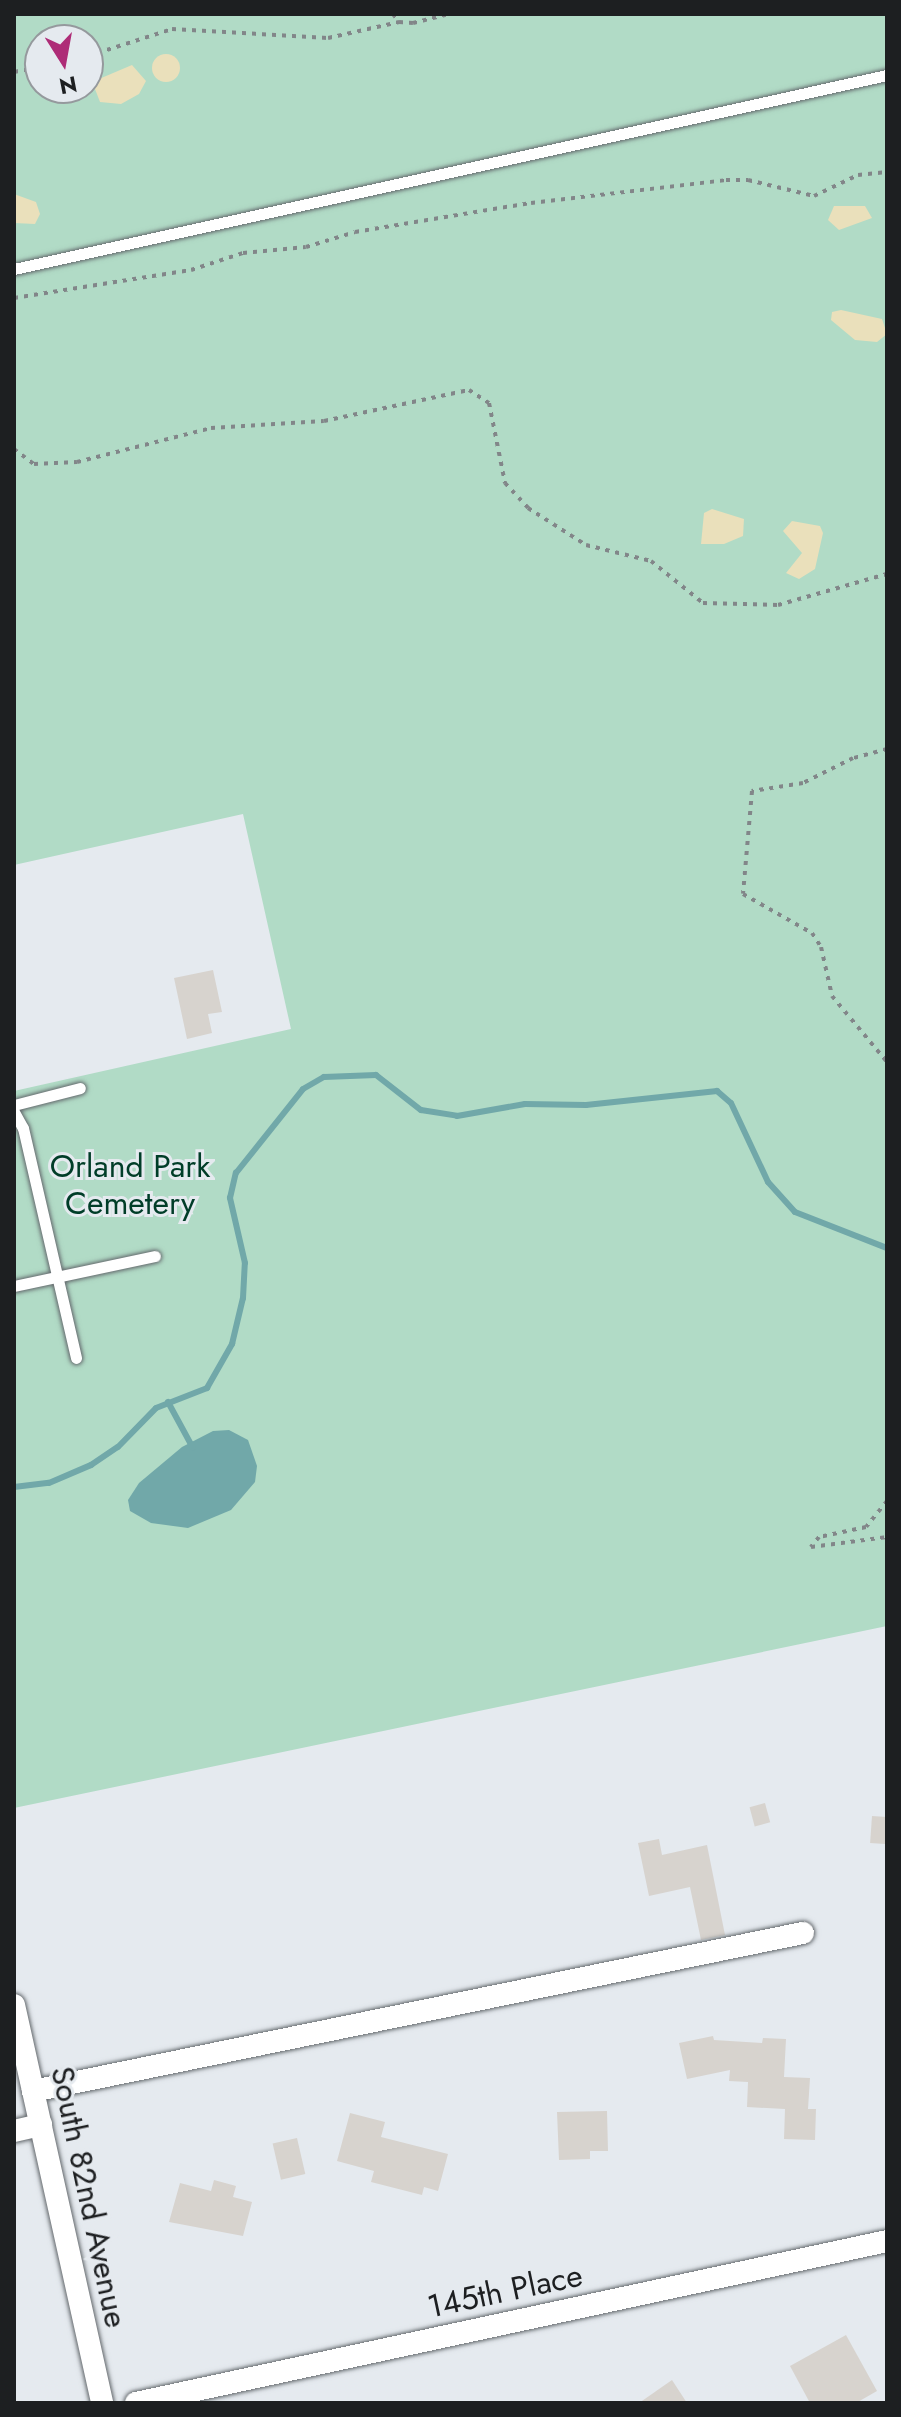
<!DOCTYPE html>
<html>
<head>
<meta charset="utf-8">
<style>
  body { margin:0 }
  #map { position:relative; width:901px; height:2417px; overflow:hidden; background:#e5eaef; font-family:Jost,sans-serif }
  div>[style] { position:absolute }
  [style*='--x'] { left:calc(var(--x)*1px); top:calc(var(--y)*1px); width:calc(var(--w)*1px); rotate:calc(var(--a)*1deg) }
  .green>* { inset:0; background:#b1dbc6 }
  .sand>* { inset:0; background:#eae0bb }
  .round { border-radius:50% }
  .water>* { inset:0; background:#71a8a9 }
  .stream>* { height:6px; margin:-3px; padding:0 3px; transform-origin:3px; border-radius:3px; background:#71a8a9 }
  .building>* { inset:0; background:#d7d3ce; transform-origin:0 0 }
  .path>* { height:4px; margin-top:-2px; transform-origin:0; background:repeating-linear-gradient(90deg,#828689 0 4px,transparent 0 10px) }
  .roads { filter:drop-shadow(0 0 2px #64696d) drop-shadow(0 0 2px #64696d) }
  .service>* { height:11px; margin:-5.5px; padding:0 5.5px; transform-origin:5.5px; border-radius:5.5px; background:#fff }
  .minor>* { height:22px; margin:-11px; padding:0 11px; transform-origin:11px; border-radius:11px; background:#fff }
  span { translate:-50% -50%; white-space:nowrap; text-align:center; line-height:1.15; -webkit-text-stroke:6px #e5eaef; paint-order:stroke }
  .park-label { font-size:32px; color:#003d28 }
  .street-label { font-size:32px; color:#1d1f21 }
  .frame { position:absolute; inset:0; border:16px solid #1d1f21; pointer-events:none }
  .north { position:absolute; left:24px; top:24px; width:80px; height:80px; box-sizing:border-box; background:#e5eaef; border:2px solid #95999d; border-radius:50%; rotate:169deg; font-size:22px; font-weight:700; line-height:32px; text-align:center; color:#1d1f21 }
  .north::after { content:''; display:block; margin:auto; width:28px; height:36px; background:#ae2c77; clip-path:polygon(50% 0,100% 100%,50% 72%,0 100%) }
</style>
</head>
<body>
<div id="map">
  <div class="green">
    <div style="clip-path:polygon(evenodd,14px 14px,887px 14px,887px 1626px,14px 1808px,14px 1091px,291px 1029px,243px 814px,14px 865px,14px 14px,40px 40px,88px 40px,88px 88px,40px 88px,40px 40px)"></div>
  </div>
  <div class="sand">
    <div class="round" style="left:152px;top:54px;width:28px;height:28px"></div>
    <div style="clip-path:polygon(132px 65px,146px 81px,139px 94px,121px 104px,100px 102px,95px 89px,99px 79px)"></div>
    <div style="clip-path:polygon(14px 194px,36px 202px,40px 214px,35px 224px,14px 223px)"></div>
    <div style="clip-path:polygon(834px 206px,865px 206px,872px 218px,839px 230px,828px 220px)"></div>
    <div style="clip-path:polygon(841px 310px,882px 319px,887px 334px,877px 342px,855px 340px,831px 320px,832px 312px)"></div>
    <div style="clip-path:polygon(712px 509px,744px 519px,743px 536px,724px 544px,701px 544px,704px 513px)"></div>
    <div style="clip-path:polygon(792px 521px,820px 526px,823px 533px,815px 569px,799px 579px,786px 573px,802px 553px,783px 531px)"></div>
  </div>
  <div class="water">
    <div style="clip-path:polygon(229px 1430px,248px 1440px,257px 1466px,255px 1482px,231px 1510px,188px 1528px,151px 1523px,130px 1511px,128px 1500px,139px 1483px,182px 1447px,213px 1431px)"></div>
  </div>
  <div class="stream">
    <div style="--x:168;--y:1402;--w:52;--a:61.5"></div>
    <div style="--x:14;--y:1487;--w:35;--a:-7"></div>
    <div style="--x:49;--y:1483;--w:46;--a:-23.2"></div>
    <div style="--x:91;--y:1465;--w:32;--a:-34"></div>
    <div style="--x:118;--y:1447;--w:54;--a:-45.7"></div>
    <div style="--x:156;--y:1408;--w:55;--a:-21.4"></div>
    <div style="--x:207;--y:1388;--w:51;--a:-60.4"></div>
    <div style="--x:232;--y:1344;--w:47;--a:-76.6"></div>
    <div style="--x:243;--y:1298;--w:35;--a:-87"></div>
    <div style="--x:245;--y:1263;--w:67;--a:-103"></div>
    <div style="--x:230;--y:1198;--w:26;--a:-77"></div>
    <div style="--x:236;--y:1173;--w:107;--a:-51.4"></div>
    <div style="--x:303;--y:1089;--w:24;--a:-30"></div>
    <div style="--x:324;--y:1077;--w:52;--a:-2.2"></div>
    <div style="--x:376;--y:1075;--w:57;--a:37.9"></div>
    <div style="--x:421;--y:1110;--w:36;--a:9"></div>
    <div style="--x:457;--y:1116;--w:69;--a:-10"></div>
    <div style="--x:525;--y:1104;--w:61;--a:0.9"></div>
    <div style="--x:586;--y:1105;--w:132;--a:-6.1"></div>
    <div style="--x:717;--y:1091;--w:18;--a:41"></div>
    <div style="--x:731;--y:1103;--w:87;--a:64.9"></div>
    <div style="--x:768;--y:1182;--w:40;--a:48"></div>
    <div style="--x:795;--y:1212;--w:99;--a:21.4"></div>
  </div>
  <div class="building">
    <div style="clip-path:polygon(213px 970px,222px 1012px,208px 1014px,212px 1033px,187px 1039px,174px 978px)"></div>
    <div style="left:765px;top:1803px;width:20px;height:16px;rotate:75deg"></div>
    <div style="left:872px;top:1816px;width:15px;height:27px;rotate:4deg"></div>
    <div style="clip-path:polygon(659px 1839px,662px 1855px,707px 1845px,725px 1935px,701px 1940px,690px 1887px,649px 1896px,638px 1843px)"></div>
    <div style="clip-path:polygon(713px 2036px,714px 2040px,762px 2043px,763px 2038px,786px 2039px,784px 2077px,810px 2078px,808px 2109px,816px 2109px,815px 2140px,784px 2139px,785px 2109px,747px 2107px,748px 2082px,729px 2081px,730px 2070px,687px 2079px,679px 2043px)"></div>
    <div style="clip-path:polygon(607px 2111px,608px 2151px,590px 2151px,590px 2159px,559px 2160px,557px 2112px)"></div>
    <div style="clip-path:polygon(350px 2113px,385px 2122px,381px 2137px,448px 2154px,438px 2191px,424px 2187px,422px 2195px,371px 2182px,374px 2171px,337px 2161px)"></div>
    <div style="left:297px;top:2138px;width:37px;height:25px;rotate:77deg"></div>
    <div style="clip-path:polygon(214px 2180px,236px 2186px,233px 2197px,252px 2202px,243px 2236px,169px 2222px,180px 2183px,211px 2191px)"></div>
    <div style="clip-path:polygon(846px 2335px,877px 2391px,856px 2403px,810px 2403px,790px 2366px)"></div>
    <div style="clip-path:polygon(672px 2380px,687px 2403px,639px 2403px)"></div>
  </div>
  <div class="path">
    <div style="--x:393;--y:14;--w:10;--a:53"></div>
    <div style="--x:399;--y:22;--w:14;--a:4"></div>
    <div style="--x:413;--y:23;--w:37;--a:-14"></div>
    <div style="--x:88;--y:56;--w:88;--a:-17.8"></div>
    <div style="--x:172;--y:29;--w:156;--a:3.3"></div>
    <div style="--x:328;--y:38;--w:73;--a:-12.7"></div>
    <div style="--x:14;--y:72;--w:26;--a:-11"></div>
    <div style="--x:14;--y:298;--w:179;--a:-9"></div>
    <div style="--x:191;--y:270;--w:55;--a:-18.1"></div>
    <div style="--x:243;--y:253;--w:63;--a:-5.4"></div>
    <div style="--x:306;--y:247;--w:51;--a:-17"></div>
    <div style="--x:355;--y:232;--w:178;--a:-9.4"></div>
    <div style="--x:531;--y:203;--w:196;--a:-6.7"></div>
    <div style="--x:726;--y:180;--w:22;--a:0"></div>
    <div style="--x:748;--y:180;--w:68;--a:13.6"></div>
    <div style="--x:814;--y:196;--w:49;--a:-25.5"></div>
    <div style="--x:858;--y:175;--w:29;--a:-6"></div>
    <div style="--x:14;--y:449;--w:25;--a:37"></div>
    <div style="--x:34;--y:464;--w:43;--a:-2.7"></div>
    <div style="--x:77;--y:462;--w:138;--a:-14.2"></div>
    <div style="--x:211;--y:428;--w:113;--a:-3.5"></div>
    <div style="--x:324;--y:421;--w:148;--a:-12.1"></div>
    <div style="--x:469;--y:390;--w:24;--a:33"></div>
    <div style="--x:489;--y:403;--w:82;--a:78.7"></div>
    <div style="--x:505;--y:483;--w:34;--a:47"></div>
    <div style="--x:528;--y:508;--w:69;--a:32.5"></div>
    <div style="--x:586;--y:545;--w:67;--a:13.8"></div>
    <div style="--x:651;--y:561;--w:67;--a:38.9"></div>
    <div style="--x:703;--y:603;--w:75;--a:1.5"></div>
    <div style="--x:778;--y:605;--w:113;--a:-15.9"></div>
    <div style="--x:887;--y:749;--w:35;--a:165"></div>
    <div style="--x:853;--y:758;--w:56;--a:153.4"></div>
    <div style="--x:803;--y:783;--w:52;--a:171.1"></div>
    <div style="--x:752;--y:791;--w:103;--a:95"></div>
    <div style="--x:743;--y:894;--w:79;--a:29.5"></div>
    <div style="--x:812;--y:933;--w:17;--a:57"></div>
    <div style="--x:821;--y:947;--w:50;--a:77.3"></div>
    <div style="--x:832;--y:996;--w:86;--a:50.2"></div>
    <div style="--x:887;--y:1501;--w:33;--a:129"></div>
    <div style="--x:866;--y:1527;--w:48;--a:168"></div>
    <div style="--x:819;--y:1537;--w:13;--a:129"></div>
    <div style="--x:811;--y:1547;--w:77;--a:-7.5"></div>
  </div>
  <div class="roads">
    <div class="service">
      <div style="--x:14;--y:269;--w:894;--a:-12.53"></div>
      <div style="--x:14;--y:1105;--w:68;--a:-14.4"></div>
      <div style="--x:14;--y:1112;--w:18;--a:61"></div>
      <div style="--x:23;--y:1128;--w:236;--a:77"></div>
      <div style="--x:14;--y:1286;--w:144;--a:-12"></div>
    </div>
    <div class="minor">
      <div style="--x:14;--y:2005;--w:408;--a:77.5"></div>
      <div style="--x:33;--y:2091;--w:786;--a:-11.6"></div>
      <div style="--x:14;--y:2131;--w:28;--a:-13"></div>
      <div style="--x:136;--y:2403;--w:768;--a:-12.17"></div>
    </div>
  </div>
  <div class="park-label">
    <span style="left:130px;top:1185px">Orland Park<br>Cemetery</span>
  </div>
  <div class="street-label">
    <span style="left:89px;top:2197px;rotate:78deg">South 82nd Avenue</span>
    <span style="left:505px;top:2291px;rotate:-12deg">145th Place</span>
  </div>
  <div class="frame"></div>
  <div class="north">N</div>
</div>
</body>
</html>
